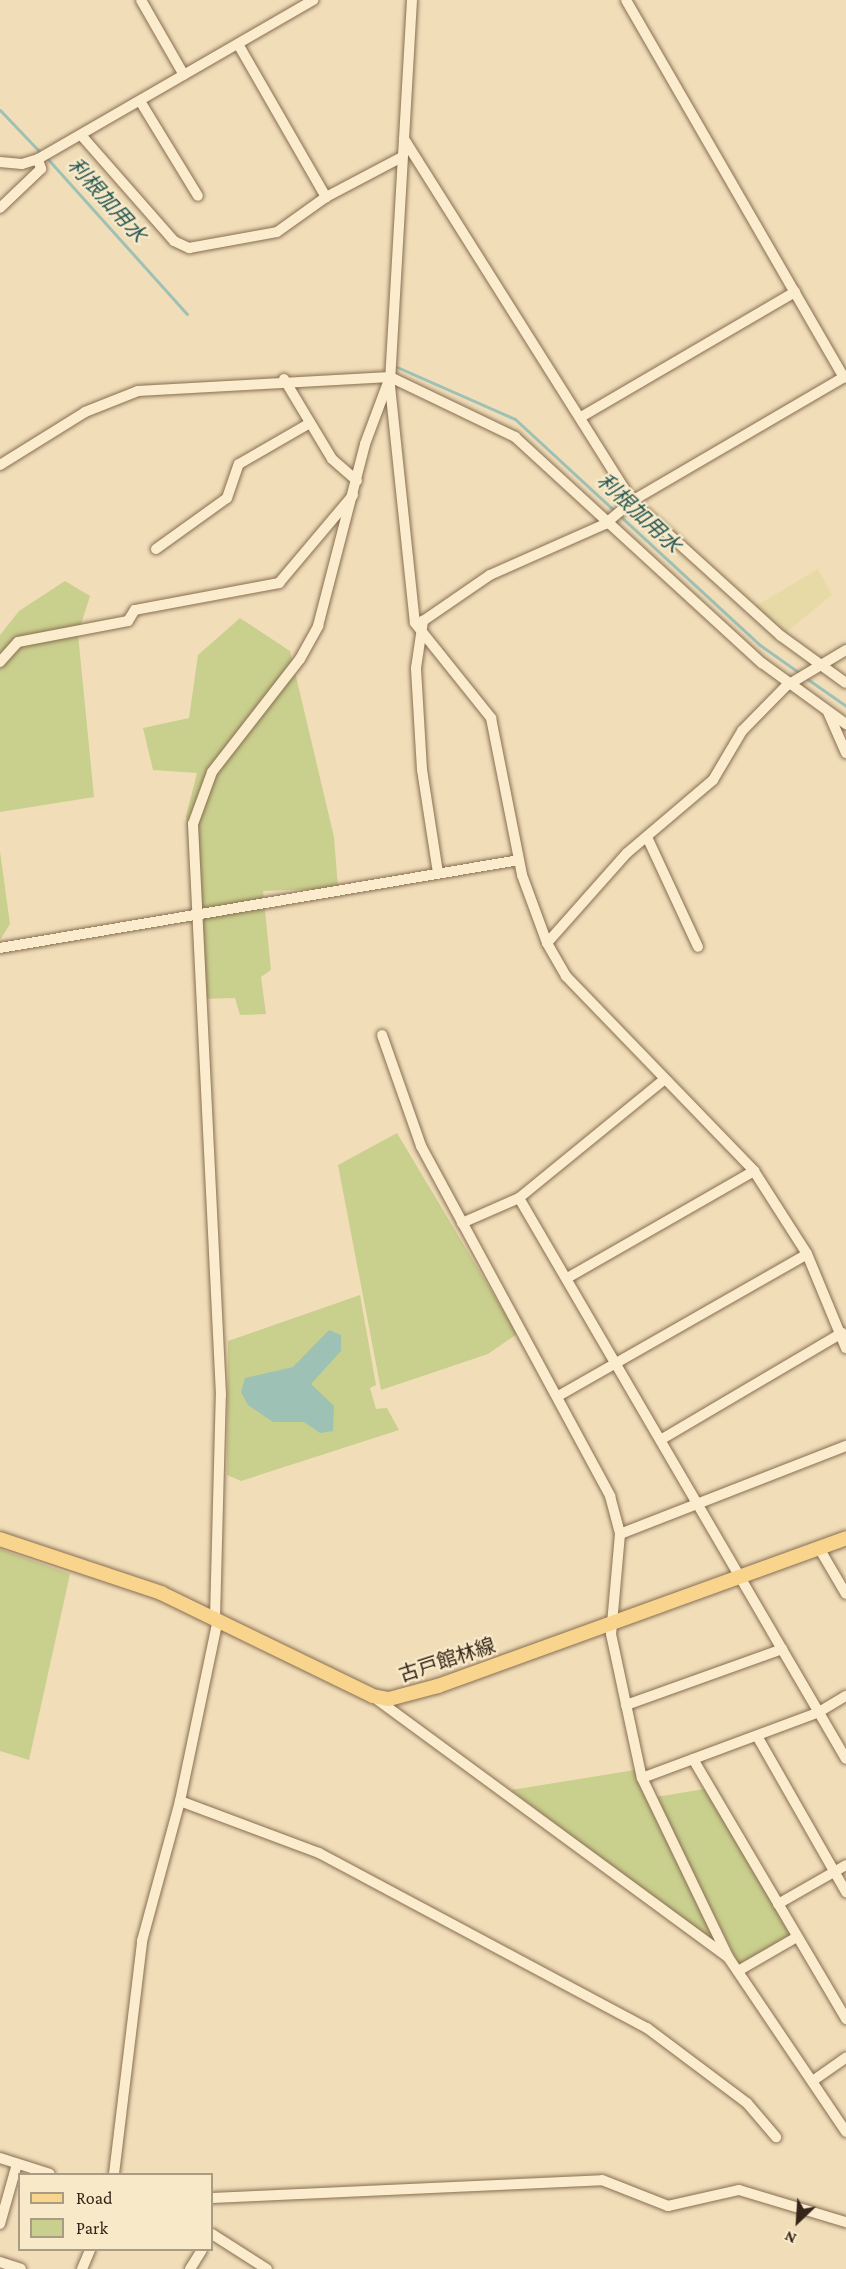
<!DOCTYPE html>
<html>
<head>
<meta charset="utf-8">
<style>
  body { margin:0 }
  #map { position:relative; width:846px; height:2269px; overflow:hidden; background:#f1deb9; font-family:"Crimson Pro","Noto Sans JP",serif }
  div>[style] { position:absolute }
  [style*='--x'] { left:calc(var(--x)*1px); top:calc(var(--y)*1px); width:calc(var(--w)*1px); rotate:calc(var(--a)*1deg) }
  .farmland>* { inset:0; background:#e7daa6 }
  .green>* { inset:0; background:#c9cf8d }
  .water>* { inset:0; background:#9ec1b5 }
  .stream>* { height:3px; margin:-1.5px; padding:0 1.5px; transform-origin:1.5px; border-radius:1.5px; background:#9ec1b5 }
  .roads { filter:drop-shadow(0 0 2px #886e53) drop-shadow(0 0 2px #886e53) }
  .minor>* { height:10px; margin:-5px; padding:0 5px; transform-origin:5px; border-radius:5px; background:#fbeccd }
  .major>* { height:14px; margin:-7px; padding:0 7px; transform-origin:7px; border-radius:7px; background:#f9d48c }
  span { translate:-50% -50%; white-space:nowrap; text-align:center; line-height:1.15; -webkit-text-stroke:4.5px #f8e9c9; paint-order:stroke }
  .street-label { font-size:20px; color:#362619 }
  .water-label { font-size:21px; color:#275752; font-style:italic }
  .legend { position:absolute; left:18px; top:2173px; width:195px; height:78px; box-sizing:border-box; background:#f8e9c9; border:2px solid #aa9b83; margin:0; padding:8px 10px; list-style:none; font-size:18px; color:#362619 }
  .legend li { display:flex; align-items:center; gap:12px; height:30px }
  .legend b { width:30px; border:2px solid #aa9b83 }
  .north { position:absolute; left:768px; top:2191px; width:60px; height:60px; -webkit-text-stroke:4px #f8e9c9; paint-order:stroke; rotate:205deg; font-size:16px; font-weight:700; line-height:24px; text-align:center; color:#362619 }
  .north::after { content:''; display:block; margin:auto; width:21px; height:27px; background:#362619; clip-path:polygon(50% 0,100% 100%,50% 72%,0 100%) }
</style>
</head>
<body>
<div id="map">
  <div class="farmland">
    <div style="clip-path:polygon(818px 569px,832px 595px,784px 634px,754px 607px)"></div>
  </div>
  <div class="green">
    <div style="clip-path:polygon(65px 581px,90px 596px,78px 634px,94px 797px,0 812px,0 635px,19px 611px)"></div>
    <div style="clip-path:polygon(240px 618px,290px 651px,334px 837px,338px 888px,263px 891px,271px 970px,261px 977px,266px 1014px,240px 1015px,235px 998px,202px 999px,186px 816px,197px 773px,153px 770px,143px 728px,189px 718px,198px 655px)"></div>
    <div style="clip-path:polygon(0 851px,10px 924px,0 940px)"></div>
    <div style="clip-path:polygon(397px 1133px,517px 1334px,488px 1354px,381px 1390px,338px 1165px)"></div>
    <div style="clip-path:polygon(360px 1295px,376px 1385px,370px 1388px,376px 1409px,387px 1408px,399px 1430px,241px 1481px,227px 1475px,228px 1341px)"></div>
    <div style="clip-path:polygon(0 1549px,70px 1574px,29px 1760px,0 1751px)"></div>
    <div style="clip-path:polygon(635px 1770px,721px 1950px,511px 1790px)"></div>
    <div style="clip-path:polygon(704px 1789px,796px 1934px,739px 1965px,656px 1797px)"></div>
  </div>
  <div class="water">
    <div style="clip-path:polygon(329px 1330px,341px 1335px,341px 1351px,311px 1384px,334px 1406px,333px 1431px,320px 1433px,304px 1422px,273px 1422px,248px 1405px,241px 1392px,245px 1378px,293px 1367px)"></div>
  </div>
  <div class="stream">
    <div style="--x:0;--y:110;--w:59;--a:46.4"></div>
    <div style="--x:46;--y:157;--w:211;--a:48.1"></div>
    <div style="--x:397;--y:367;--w:129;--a:23.8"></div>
    <div style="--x:515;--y:419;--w:333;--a:42.7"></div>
    <div style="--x:760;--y:645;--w:50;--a:35.3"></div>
    <div style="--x:806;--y:678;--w:49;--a:35"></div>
  </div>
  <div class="roads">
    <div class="minor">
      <div style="--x:141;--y:0;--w:86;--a:60.2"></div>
      <div style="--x:412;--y:0;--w:387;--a:93.3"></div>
      <div style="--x:390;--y:386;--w:238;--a:84"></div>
      <div style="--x:415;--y:623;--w:122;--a:51.3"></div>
      <div style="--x:491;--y:718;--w:160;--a:78.8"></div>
      <div style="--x:522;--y:875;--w:72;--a:69.8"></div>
      <div style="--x:547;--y:943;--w:38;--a:60"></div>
      <div style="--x:566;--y:976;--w:271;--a:46"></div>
      <div style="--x:754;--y:1171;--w:98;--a:57.4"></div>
      <div style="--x:807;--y:1254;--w:102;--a:67.5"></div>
      <div style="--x:626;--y:0;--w:436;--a:60"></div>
      <div style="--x:238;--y:44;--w:177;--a:60.1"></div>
      <div style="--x:140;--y:101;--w:111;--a:58.6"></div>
      <div style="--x:81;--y:135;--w:141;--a:48.7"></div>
      <div style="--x:174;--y:241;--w:17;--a:25"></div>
      <div style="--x:189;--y:248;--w:89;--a:-10.3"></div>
      <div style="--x:277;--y:232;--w:60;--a:-35.5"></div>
      <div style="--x:326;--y:197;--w:86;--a:-27.8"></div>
      <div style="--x:404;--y:139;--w:428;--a:57.8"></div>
      <div style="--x:632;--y:501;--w:201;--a:42.2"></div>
      <div style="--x:781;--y:636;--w:80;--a:35.9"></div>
      <div style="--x:0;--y:162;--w:22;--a:5"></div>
      <div style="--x:22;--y:164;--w:17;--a:-17"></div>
      <div style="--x:38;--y:159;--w:318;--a:-30"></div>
      <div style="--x:0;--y:208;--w:57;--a:-43.6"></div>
      <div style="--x:41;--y:169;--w:10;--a:-107"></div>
      <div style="--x:284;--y:379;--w:93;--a:59"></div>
      <div style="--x:332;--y:459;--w:33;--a:41"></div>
      <div style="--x:581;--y:417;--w:248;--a:-30.3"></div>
      <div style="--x:0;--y:465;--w:100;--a:-31.9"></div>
      <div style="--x:85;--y:412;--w:57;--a:-21.6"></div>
      <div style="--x:138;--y:391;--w:252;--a:-3.2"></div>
      <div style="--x:390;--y:377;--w:139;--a:25.6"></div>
      <div style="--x:515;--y:437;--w:335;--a:42.5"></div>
      <div style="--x:762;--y:663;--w:104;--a:36"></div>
      <div style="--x:156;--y:549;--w:87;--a:-35.7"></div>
      <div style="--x:227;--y:498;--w:36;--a:-71"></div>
      <div style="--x:239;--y:464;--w:82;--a:-30"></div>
      <div style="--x:0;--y:662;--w:27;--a:-48"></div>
      <div style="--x:18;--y:642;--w:112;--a:-10.8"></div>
      <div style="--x:128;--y:621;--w:13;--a:-58"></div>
      <div style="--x:135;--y:610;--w:147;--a:-10.6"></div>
      <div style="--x:279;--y:583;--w:115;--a:-49.9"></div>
      <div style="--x:828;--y:712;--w:45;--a:66.3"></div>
      <div style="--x:647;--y:837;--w:121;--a:65.1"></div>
      <div style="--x:438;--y:873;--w:104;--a:-98.8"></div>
      <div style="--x:422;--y:770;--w:102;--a:-93.4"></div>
      <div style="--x:416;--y:668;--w:48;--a:-81.5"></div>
      <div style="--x:423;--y:621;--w:81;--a:-34.5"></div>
      <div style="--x:490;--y:575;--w:126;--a:-23.9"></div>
      <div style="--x:605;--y:524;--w:35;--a:-40"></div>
      <div style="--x:632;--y:501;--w:248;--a:-30.3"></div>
      <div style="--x:547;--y:943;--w:120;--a:-48.4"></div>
      <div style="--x:627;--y:853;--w:113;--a:-40.3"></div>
      <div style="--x:713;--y:780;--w:57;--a:-59.4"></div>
      <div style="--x:742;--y:731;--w:63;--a:-45.6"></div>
      <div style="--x:786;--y:686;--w:70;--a:-31"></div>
      <div style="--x:0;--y:948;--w:526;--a:-9.62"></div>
      <div style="--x:382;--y:1035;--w:118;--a:70.6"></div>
      <div style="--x:421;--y:1146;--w:398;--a:61.6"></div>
      <div style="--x:610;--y:1496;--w:39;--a:75"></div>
      <div style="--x:620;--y:1534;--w:100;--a:95.1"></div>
      <div style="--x:611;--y:1634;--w:147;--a:77.9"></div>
      <div style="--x:642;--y:1778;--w:199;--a:64.3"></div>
      <div style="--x:728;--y:1957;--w:211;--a:56"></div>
      <div style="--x:519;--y:1198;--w:649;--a:59.76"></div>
      <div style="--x:462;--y:1223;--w:62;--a:-23.7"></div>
      <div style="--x:519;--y:1198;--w:188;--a:-39.2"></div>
      <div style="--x:569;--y:1277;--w:213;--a:-29.8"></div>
      <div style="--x:560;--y:1395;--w:284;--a:-29.7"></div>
      <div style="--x:662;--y:1439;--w:209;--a:-30.5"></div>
      <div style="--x:620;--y:1534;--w:243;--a:-21.3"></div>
      <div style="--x:819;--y:1548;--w:53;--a:59.6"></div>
      <div style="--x:215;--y:1618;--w:223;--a:-88.5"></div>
      <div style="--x:221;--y:1395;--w:572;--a:-92.81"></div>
      <div style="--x:193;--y:824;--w:55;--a:-69.9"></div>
      <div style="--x:212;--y:772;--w:143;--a:-52.1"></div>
      <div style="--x:300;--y:659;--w:38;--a:-61"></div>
      <div style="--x:318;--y:626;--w:188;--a:-75.5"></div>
      <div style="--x:365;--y:444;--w:72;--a:-69.5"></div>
      <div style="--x:375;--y:1698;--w:438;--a:36.3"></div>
      <div style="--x:626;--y:1705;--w:166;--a:-19.7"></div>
      <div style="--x:757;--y:1736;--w:180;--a:60.3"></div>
      <div style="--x:693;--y:1759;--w:302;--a:59.5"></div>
      <div style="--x:642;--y:1778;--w:189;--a:-20.4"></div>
      <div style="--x:819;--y:1712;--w:31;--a:-31"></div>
      <div style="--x:180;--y:1801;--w:148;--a:20.5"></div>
      <div style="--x:319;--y:1853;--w:372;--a:28.1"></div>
      <div style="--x:647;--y:2028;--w:125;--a:36.9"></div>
      <div style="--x:747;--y:2103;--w:45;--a:49.5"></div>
      <div style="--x:778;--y:1904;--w:78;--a:-29.8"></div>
      <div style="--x:738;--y:1971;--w:68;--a:-30"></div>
      <div style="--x:814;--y:2080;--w:39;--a:-35"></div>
      <div style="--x:0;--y:2158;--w:52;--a:17.7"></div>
      <div style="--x:114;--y:2174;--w:235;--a:-83.1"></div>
      <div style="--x:142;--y:1941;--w:145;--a:-74.8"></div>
      <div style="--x:180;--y:1801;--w:186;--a:-78.2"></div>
      <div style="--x:212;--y:2198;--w:390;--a:-2.6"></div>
      <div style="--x:602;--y:2180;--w:71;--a:21.5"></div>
      <div style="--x:668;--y:2206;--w:73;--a:-12.7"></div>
      <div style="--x:739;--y:2190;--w:112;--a:16.7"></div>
      <div style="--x:0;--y:2224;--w:62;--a:-74.2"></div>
      <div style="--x:212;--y:2234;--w:65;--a:32.5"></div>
      <div style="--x:0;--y:2262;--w:22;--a:18"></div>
      <div style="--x:82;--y:2269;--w:21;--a:-67"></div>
      <div style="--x:190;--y:2269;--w:22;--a:-58"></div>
    </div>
    <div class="major">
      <div style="--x:0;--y:1539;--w:170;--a:18.5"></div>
      <div style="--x:161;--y:1593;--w:236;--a:25.9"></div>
      <div style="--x:373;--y:1696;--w:16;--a:11"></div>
      <div style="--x:389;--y:1699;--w:51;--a:-14.9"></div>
      <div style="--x:438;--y:1686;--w:434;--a:-19.9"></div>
    </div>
  </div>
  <div class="street-label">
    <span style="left:447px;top:1660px;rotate:-18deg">古戸館林線</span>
  </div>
  <div class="water-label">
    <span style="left:107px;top:200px;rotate:48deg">利根加用水</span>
    <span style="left:639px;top:513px;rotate:43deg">利根加用水</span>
  </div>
  <ul class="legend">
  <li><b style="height:8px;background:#f9d48c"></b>Road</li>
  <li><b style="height:16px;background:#c9cf8d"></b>Park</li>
  </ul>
  <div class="north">N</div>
</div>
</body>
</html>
